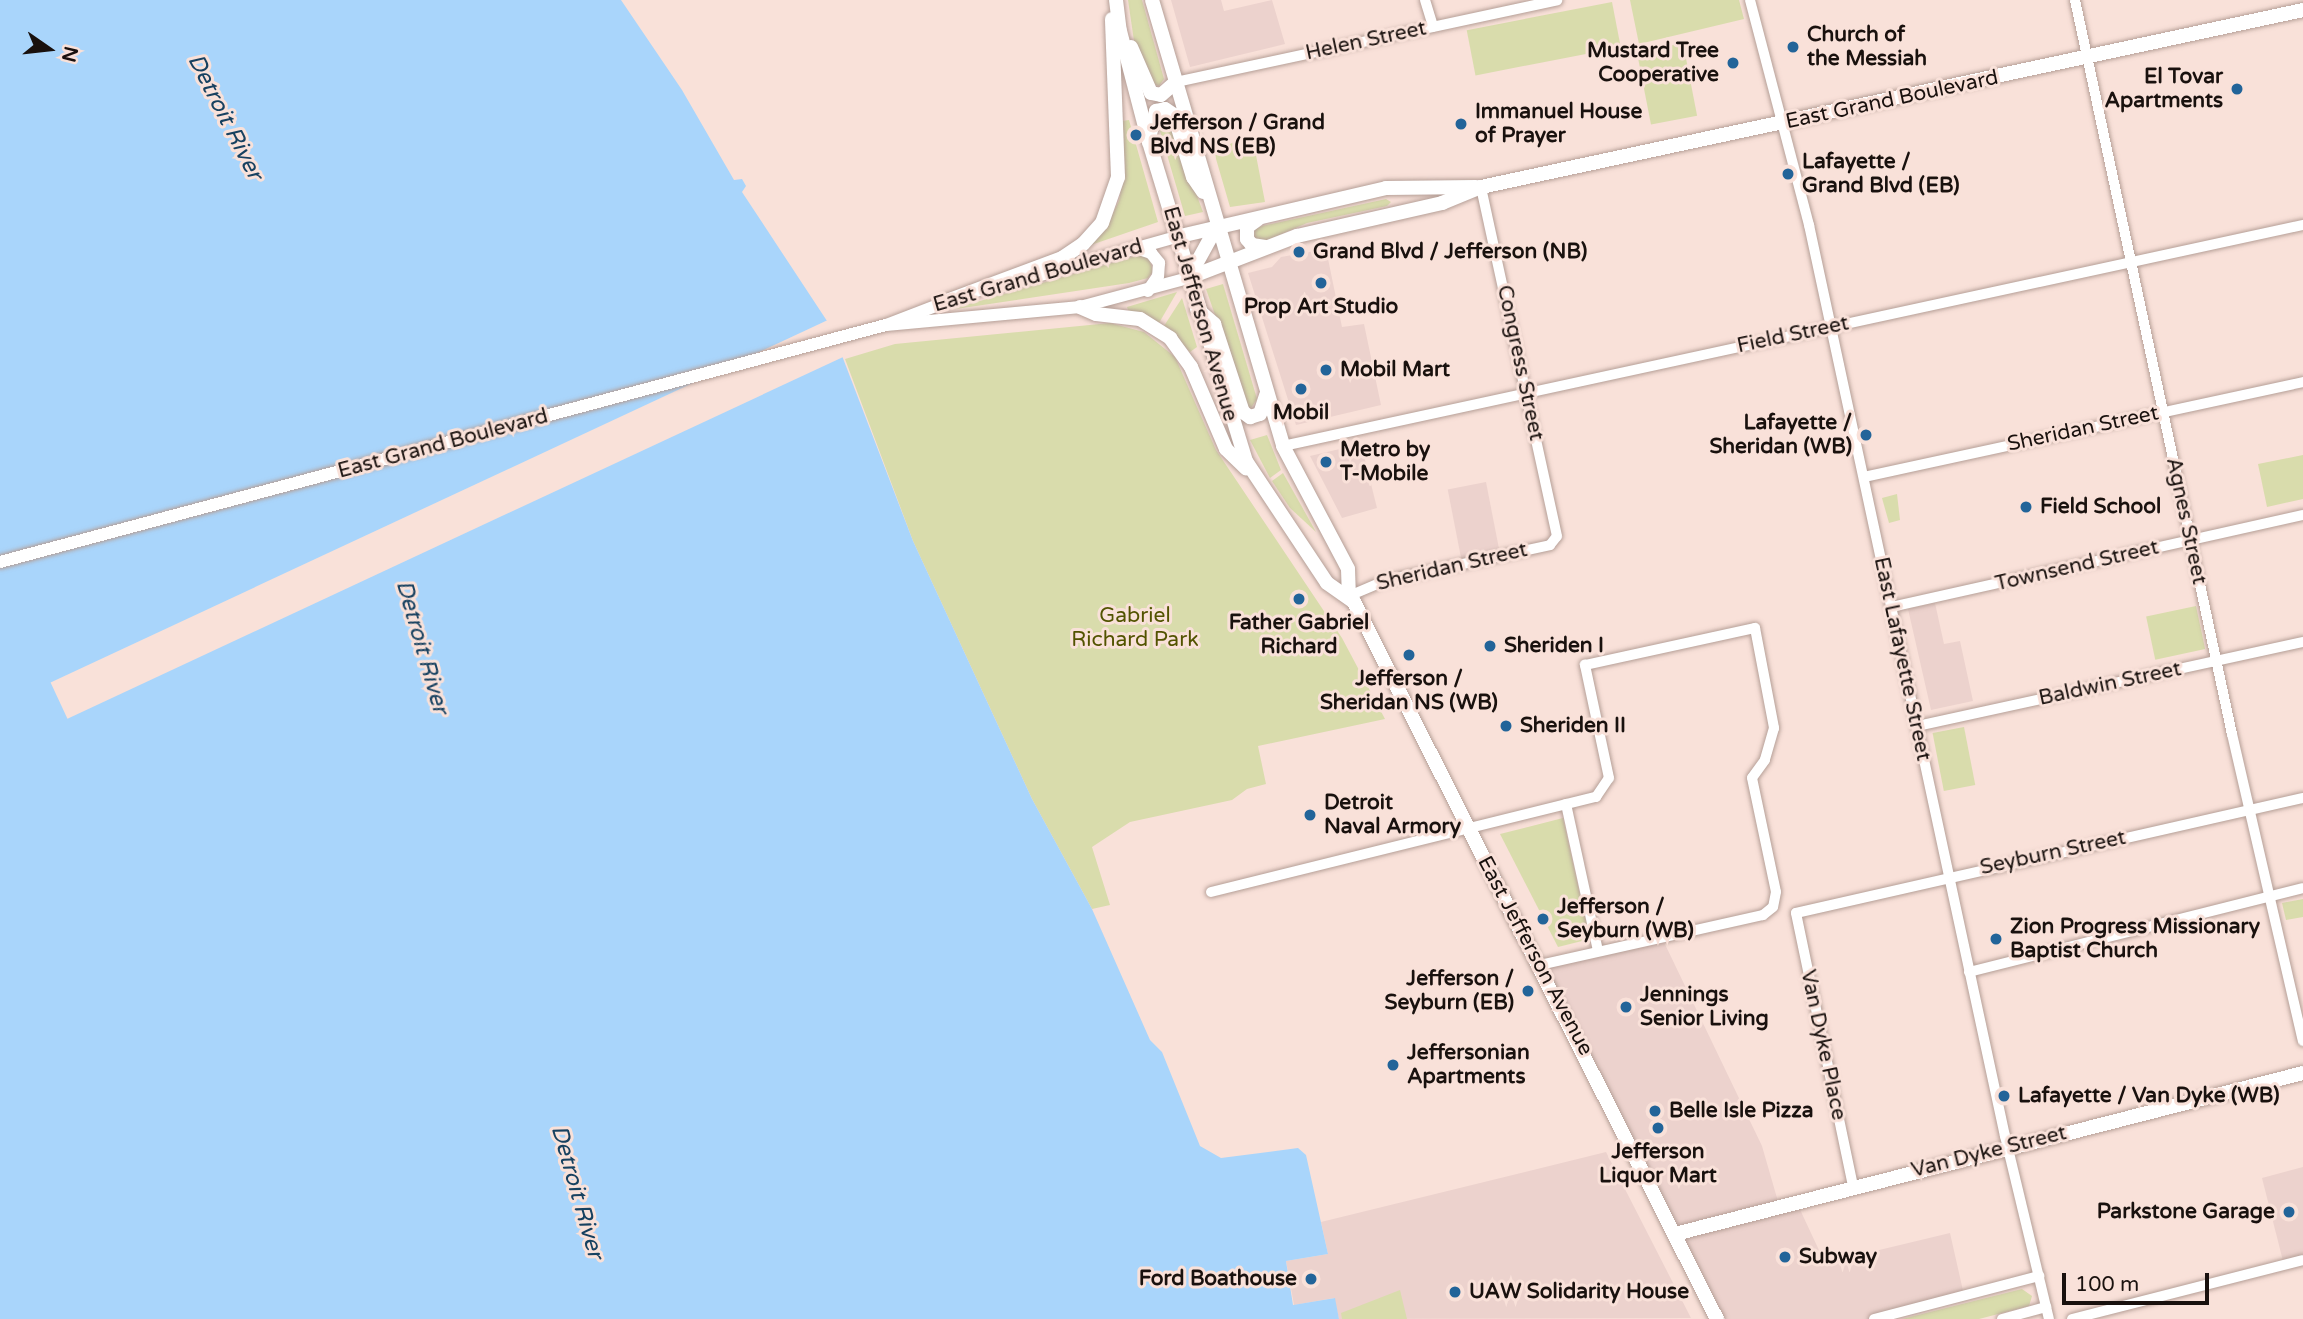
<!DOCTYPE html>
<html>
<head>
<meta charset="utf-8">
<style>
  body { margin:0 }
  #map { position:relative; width:2303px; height:1319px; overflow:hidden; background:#f9e1d9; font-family:"Varela Round",sans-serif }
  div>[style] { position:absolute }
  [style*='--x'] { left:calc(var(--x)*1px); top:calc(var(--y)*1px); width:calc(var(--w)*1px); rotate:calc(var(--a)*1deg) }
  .commercial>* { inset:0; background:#ecd2cd; transform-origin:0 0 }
  .green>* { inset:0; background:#d9dcac; transform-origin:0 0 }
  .water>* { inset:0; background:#a9d5fb }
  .pier>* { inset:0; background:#f9e1d9; transform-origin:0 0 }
  .roads { filter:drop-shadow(0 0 2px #b59f97) drop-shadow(0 0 2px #b59f97) }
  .minor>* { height:10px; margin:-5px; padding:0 5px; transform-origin:5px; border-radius:5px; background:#fff }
  .tertiary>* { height:12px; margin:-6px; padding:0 6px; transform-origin:6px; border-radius:6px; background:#fff }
  .secondary>* { height:14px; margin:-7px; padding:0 7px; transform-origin:7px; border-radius:7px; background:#fff }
  .dots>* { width:19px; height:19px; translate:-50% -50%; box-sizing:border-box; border:4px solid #f9e1d9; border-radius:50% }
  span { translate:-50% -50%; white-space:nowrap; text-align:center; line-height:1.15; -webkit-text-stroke:6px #f9e1d9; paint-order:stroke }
  .poi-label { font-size:21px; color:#19110e; font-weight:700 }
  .left { translate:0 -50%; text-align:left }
  .right { translate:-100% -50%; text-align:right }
  .street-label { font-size:21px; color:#19110e }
  .park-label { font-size:21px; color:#525300 }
  .water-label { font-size:23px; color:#174160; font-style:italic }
  .north { position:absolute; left:14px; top:14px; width:70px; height:70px; -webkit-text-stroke:5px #f9e1d9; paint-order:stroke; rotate:104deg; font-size:19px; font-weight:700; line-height:28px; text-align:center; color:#19110e }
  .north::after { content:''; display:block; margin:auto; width:24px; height:32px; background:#19110e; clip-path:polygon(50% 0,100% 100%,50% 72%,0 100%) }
  .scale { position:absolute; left:2062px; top:1273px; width:147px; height:32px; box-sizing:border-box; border:4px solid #19110e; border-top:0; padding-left:9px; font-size:21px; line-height:24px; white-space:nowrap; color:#19110e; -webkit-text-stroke:5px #f9e1d9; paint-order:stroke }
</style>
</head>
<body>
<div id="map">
  <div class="commercial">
    <div style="clip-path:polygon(1171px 0,1221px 0,1224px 11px,1272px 0,1285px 44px,1190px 67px)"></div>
    <div style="clip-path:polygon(1326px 249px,1342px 327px,1364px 324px,1381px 405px,1296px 425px,1248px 273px,1272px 267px,1281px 257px)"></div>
    <div style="clip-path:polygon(1361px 444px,1377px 508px,1342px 518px,1310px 456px)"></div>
    <div style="left:1486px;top:482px;width:75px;height:39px;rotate:79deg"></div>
    <div style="clip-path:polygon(1935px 603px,1944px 644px,1960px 641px,1973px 701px,1931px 710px,1908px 609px)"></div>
    <div style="clip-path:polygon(1662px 938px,1762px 1146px,1779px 1205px,1796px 1201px,1825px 1263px,1950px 1233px,1964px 1295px,1874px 1319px,1717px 1319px,1540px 965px)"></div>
    <div style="clip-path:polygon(1606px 1152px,1691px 1318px,1339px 1319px,1334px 1298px,1294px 1305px,1286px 1261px,1328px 1254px,1321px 1222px)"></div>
    <div style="clip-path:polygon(2303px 1167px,2303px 1260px,2284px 1265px,2262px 1178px)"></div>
  </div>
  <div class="green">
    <div style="clip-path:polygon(1128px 0,1142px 0,1164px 79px,1159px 86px,1151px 83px,1134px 41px)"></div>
    <div style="clip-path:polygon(1630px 0,1739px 0,1744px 19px,1639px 44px)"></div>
    <div style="left:1612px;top:2px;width:46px;height:148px;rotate:79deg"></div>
    <div style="left:1683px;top:43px;width:74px;height:47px;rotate:79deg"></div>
    <div style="clip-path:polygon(1163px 118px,1168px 118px,1203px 212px,1185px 216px,1158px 124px)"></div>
    <div style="clip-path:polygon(1129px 120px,1158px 222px,1088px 246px,1108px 223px,1119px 201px,1125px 168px,1122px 121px)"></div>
    <div style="clip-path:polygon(1236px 141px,1243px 149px,1255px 150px,1265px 202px,1230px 207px,1214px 152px)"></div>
    <div style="clip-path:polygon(1386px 199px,1391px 202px,1387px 206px,1307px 223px,1263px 242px,1254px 238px,1255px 229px,1262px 226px)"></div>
    <div style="clip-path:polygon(1139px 255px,1148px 256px,1153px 271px,1148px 278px,1129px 283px,949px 310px)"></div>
    <div style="clip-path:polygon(1223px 284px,1257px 399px,1251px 408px,1247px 407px,1206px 289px)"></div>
    <div style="clip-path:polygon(1177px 292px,1159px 323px,1128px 310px,1127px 307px)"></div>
    <div style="clip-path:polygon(1182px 298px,1197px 347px,1190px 352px,1164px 326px)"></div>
    <div style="clip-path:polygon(1110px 323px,1144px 332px,1175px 357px,1216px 450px,1342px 638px,1385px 719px,1258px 746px,1266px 784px,1247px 789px,1232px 800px,1130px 822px,1092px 847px,1110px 905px,1092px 909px,1032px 799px,913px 541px,845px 359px,895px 344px)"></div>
    <div style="clip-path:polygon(1267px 435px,1281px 470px,1270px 478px,1250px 440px)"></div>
    <div style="clip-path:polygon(2303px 455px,2303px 499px,2267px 507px,2258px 464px)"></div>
    <div style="clip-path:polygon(1283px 473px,1311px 523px,1316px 532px,1290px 508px,1272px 481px)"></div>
    <div style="clip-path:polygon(1897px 494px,1900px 520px,1889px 523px,1882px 498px)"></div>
    <div style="left:2196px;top:606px;width:44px;height:51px;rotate:78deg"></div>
    <div style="left:1964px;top:727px;width:59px;height:32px;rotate:79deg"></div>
    <div style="clip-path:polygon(1563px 818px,1590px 939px,1558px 947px,1500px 834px)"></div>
    <div style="clip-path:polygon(2303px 899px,2303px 917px,2286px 920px,2282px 903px)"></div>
    <div style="clip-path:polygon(2022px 1289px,2032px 1296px,2029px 1306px,1979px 1319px,1902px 1319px)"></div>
    <div style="clip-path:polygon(1400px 1290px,1407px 1319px,1342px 1319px,1341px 1313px)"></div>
  </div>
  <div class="water">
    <div style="clip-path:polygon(0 0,621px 0,682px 90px,734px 180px,742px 179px,746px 186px,742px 192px,831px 327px,913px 541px,1032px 799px,1092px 909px,1150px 1040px,1162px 1052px,1200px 1146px,1221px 1158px,1298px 1148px,1306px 1155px,1328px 1254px,1286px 1261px,1293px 1305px,1335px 1298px,1339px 1319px,0 1319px)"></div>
  </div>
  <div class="pier">
    <div style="left:830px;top:319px;width:40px;height:860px;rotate:65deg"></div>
  </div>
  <div class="roads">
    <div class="minor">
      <div style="--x:1425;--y:0;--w:28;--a:73"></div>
      <div style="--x:1750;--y:0;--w:233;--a:75.3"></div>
      <div style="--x:1809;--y:225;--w:932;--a:77.86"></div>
      <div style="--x:2005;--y:1136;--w:188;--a:76.5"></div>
      <div style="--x:2075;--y:0;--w:751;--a:77.93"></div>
      <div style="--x:2232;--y:734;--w:315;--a:77"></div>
      <div style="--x:1176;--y:82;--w:390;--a:-12.1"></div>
      <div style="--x:1283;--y:446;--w:1044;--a:-12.23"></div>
      <div style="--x:1864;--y:477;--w:449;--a:-12.2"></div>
      <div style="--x:1349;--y:596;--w:38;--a:-23"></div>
      <div style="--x:1384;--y:581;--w:170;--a:-12.2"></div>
      <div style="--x:1550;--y:545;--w:11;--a:-52"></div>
      <div style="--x:1557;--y:536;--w:357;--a:-102.3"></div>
      <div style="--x:1891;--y:607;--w:422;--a:-12.6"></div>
      <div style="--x:1917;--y:726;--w:395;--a:-12.3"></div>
      <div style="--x:1566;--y:804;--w:150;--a:77.7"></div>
      <div style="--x:1211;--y:892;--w:397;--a:-13.9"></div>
      <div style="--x:1596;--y:797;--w:23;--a:-56"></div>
      <div style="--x:1609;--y:778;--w:116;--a:-102"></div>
      <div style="--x:1585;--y:665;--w:174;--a:-12.3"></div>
      <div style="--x:1755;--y:628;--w:102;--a:79.2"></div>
      <div style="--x:1774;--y:728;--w:33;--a:106"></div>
      <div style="--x:1765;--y:760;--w:22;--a:126"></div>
      <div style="--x:1752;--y:778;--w:116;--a:78.1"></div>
      <div style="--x:1776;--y:892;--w:15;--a:101"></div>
      <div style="--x:1773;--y:907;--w:13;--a:141"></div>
      <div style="--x:1763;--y:915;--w:229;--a:167.4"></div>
      <div style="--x:1969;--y:972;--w:344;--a:-14.1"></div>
      <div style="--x:1853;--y:1186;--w:279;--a:-101.8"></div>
      <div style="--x:1796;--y:913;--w:520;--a:-12.78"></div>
      <div style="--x:1874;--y:1319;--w:171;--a:-14.6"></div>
      <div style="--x:2002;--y:1319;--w:46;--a:-15.3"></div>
      <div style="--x:2072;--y:1319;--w:238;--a:-14.3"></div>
    </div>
    <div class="tertiary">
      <div style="--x:1139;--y:249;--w:13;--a:18"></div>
      <div style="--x:1151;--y:253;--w:13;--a:51"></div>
      <div style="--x:1159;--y:263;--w:13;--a:94"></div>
      <div style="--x:1158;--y:276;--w:18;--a:124"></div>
      <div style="--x:998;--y:287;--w:185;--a:-15.7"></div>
      <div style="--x:886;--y:325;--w:195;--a:-5.3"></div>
      <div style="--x:1080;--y:307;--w:112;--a:-15"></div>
      <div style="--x:0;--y:562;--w:917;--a:-14.98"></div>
      <div style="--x:886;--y:325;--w:73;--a:-20.9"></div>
    </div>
    <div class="secondary">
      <div style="--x:1116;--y:0;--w:31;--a:83"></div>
      <div style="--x:1120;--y:31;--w:115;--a:75.4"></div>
      <div style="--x:1149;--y:142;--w:333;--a:73.1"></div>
      <div style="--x:1246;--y:461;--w:146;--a:56.4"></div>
      <div style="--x:1327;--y:583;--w:33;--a:35"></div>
      <div style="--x:1354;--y:602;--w:804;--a:63.15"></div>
      <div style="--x:1152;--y:0;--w:465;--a:73.6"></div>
      <div style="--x:1283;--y:446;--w:139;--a:62.1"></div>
      <div style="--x:1348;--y:569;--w:27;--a:88"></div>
      <div style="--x:1131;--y:47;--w:50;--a:66.5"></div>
      <div style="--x:1151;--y:93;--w:10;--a:11"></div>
      <div style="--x:1161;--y:95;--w:20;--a:-41"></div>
      <div style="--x:1150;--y:134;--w:24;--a:-75"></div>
      <div style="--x:1156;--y:111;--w:9;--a:-13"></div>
      <div style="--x:1165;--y:109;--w:11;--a:34"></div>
      <div style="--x:1174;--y:115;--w:65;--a:73"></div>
      <div style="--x:1193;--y:177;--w:18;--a:56"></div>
      <div style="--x:1258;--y:219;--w:14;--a:144"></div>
      <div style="--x:1247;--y:227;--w:12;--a:90"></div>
      <div style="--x:1247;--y:239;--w:8;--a:50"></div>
      <div style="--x:1252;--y:245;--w:15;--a:8"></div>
      <div style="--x:1176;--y:237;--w:216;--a:-13.1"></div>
      <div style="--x:1386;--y:188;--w:90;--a:-0.6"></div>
      <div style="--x:1189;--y:277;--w:58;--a:-61.2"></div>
      <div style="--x:1188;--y:278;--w:117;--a:-21.1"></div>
      <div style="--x:1297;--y:236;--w:149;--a:-12.8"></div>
      <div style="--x:1442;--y:203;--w:42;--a:-22.3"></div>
      <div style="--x:1481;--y:187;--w:841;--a:-12.15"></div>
      <div style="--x:944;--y:302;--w:126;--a:-20.4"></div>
      <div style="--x:1062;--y:258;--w:25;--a:-34"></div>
      <div style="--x:1083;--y:244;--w:28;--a:-48"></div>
      <div style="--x:1102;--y:223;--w:49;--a:-70.8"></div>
      <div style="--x:1118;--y:177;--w:158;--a:-92.2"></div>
      <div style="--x:1080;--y:307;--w:17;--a:24"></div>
      <div style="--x:1096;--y:314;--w:44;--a:6.5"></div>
      <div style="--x:1140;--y:319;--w:36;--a:32"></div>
      <div style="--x:1170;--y:338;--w:36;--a:54"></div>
      <div style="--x:1191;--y:367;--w:89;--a:66.9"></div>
      <div style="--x:1226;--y:449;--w:28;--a:44"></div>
      <div style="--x:1197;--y:309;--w:23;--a:41"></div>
      <div style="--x:1214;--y:324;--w:93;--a:71.8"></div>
      <div style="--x:1243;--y:412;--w:9;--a:36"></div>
      <div style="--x:1250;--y:417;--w:10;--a:-17"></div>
      <div style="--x:1260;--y:414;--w:20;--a:-72"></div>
      <div style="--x:1675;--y:1234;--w:648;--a:-14.38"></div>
    </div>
  </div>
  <div class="dots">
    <div style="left:1793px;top:47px;background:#226499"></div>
    <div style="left:1733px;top:63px;background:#226499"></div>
    <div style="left:2237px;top:89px;background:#226499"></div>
    <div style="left:1461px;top:124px;background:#226499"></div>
    <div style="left:1136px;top:135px;background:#226499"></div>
    <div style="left:1788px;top:174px;background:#226499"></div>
    <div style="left:1299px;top:252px;background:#226499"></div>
    <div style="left:1321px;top:283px;background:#226499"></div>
    <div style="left:1326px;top:370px;background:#226499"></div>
    <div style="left:1301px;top:389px;background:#226499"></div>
    <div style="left:1866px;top:435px;background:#226499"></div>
    <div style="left:1326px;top:462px;background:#226499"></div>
    <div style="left:2026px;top:507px;background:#226499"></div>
    <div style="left:1299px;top:599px;background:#226499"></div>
    <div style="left:1490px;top:646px;background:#226499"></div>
    <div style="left:1409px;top:655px;background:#226499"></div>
    <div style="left:1506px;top:726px;background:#226499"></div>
    <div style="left:1310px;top:815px;background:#226499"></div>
    <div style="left:1543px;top:919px;background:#226499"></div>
    <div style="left:1996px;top:939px;background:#226499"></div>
    <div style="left:1528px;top:991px;background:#226499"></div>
    <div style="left:1626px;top:1007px;background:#226499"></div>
    <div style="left:1393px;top:1065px;background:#226499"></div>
    <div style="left:2004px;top:1096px;background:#226499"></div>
    <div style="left:1655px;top:1111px;background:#226499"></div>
    <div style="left:1658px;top:1128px;background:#226499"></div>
    <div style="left:2289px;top:1212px;background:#226499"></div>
    <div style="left:1785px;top:1257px;background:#226499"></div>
    <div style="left:1311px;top:1279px;background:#226499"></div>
    <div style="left:1455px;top:1292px;background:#226499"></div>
  </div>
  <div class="poi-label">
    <span class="left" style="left:1807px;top:47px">Church of<br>the Messiah</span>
    <span class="right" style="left:1719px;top:63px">Mustard Tree<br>Cooperative</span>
    <span class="right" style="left:2223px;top:89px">El Tovar<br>Apartments</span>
    <span class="left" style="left:1475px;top:124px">Immanuel House<br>of Prayer</span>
    <span class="left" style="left:1150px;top:135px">Jefferson / Grand<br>Blvd NS (EB)</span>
    <span class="left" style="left:1802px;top:174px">Lafayette /<br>Grand Blvd (EB)</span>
    <span class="left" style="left:1313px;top:252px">Grand Blvd / Jefferson (NB)</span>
    <span style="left:1321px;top:307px">Prop Art Studio</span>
    <span class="left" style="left:1340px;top:370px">Mobil Mart</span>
    <span style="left:1301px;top:413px">Mobil</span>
    <span class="right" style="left:1852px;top:435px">Lafayette /<br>Sheridan (WB)</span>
    <span class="left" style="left:1340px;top:462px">Metro by<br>T-Mobile</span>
    <span class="left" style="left:2040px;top:507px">Field School</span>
    <span style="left:1299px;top:635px">Father Gabriel<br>Richard</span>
    <span class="left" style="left:1504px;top:646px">Sheriden I</span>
    <span style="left:1409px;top:691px">Jefferson /<br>Sheridan NS (WB)</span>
    <span class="left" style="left:1520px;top:726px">Sheriden II</span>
    <span class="left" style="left:1324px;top:815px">Detroit<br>Naval Armory</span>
    <span class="left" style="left:1557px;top:919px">Jefferson /<br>Seyburn (WB)</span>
    <span class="left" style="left:2010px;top:939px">Zion Progress Missionary<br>Baptist Church</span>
    <span class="right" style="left:1514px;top:991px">Jefferson /<br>Seyburn (EB)</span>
    <span class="left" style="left:1640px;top:1007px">Jennings<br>Senior Living</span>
    <span class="left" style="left:1407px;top:1065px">Jeffersonian<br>Apartments</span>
    <span class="left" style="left:2018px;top:1096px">Lafayette / Van Dyke (WB)</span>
    <span class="left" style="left:1669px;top:1111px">Belle Isle Pizza</span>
    <span style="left:1658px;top:1164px">Jefferson<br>Liquor Mart</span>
    <span class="right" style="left:2275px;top:1212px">Parkstone Garage</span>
    <span class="left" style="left:1799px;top:1257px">Subway</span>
    <span class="right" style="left:1297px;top:1279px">Ford Boathouse</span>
    <span class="left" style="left:1469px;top:1292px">UAW Solidarity House</span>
  </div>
  <div class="street-label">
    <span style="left:1366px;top:41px;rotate:-12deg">Helen Street</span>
    <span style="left:1892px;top:100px;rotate:-12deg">East Grand Boulevard</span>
    <span style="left:1038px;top:276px;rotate:-16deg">East Grand Boulevard</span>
    <span style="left:1200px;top:314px;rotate:74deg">East Jefferson Avenue</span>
    <span style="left:1793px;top:335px;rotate:-12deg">Field Street</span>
    <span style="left:1520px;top:363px;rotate:78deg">Congress Street</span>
    <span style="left:2083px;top:429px;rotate:-12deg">Sheridan Street</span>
    <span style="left:443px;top:444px;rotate:-15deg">East Grand Boulevard</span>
    <span style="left:2186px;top:521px;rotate:78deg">Agnes Street</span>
    <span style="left:2077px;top:566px;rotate:-13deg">Townsend Street</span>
    <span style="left:1452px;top:567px;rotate:-13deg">Sheridan Street</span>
    <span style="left:1902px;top:659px;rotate:78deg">East Lafayette Street</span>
    <span style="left:2110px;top:684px;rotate:-12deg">Baldwin Street</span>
    <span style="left:2053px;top:853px;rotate:-12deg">Seyburn Street</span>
    <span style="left:1535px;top:956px;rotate:62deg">East Jefferson Avenue</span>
    <span style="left:1823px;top:1045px;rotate:78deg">Van Dyke Place</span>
    <span style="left:1989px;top:1152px;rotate:-14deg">Van Dyke Street</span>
  </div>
  <div class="park-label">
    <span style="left:1135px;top:628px">Gabriel<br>Richard Park</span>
  </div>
  <div class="water-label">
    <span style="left:225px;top:117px;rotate:63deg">Detroit River</span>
    <span style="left:422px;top:647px;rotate:74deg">Detroit River</span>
    <span style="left:577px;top:1192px;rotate:74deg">Detroit River</span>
  </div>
  <div class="north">N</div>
  <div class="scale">100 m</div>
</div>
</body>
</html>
